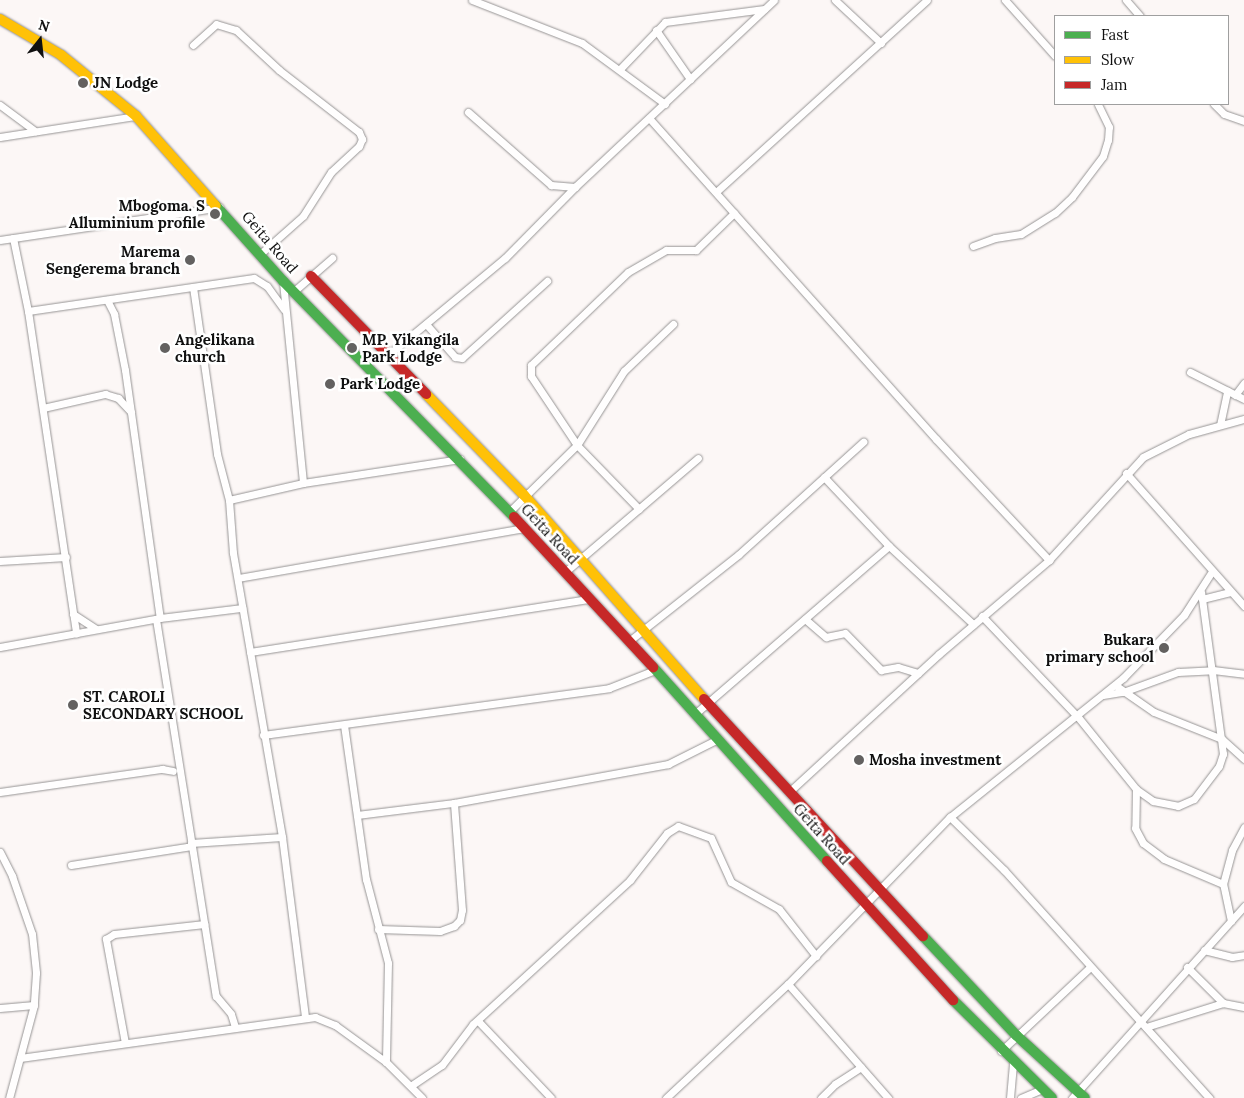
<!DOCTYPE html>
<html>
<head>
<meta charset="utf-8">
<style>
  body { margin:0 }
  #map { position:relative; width:1244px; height:1098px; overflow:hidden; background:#fcf7f6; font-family:Lora,serif }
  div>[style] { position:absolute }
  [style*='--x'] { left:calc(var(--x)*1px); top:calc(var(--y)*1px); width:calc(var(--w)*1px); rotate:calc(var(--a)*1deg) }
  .roads { filter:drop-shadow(0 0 1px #969494) drop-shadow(0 0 1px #969494) }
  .street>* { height:7px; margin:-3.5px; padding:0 3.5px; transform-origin:3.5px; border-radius:3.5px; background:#fffefe }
  .fast>* { height:10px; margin:-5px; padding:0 5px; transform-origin:5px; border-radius:5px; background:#4caf50 }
  .slow>* { height:10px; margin:-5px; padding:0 5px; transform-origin:5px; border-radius:5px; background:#ffc107 }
  .jam>* { height:10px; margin:-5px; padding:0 5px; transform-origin:5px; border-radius:5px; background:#c62828 }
  .dots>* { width:14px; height:14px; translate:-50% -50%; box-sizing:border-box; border:2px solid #fff; border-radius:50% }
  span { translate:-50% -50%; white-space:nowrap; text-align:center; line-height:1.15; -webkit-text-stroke:5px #fff; paint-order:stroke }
  .poi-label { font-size:15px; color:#101010; font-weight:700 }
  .left { translate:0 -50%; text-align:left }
  .right { translate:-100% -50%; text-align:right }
  .street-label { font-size:15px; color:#101010 }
  .legend { position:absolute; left:1054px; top:15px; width:175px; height:90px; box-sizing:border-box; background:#fff; border:1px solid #9f9f9f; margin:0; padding:6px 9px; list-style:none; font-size:15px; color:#101010 }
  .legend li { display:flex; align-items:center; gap:10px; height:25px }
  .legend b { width:25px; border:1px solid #9f9f9f }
  .north { position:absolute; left:15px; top:15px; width:50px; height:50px; -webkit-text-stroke:4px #fff; paint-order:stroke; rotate:16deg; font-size:14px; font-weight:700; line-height:20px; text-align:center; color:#101010 }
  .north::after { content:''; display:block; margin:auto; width:18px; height:22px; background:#101010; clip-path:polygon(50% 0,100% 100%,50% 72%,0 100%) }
</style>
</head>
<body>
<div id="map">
  <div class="roads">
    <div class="street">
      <div style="--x:472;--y:0;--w:118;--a:21.4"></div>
      <div style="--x:582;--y:43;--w:103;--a:36.3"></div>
      <div style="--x:835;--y:0;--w:63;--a:43.1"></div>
      <div style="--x:1005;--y:0;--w:75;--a:48.2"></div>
      <div style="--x:1126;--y:0;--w:21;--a:49"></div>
      <div style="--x:656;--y:30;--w:60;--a:55.2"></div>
      <div style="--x:193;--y:45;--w:31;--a:-42"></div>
      <div style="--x:216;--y:24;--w:21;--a:17"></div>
      <div style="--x:236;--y:30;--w:59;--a:42.9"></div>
      <div style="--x:279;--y:70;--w:101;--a:37.8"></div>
      <div style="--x:359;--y:132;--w:8;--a:67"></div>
      <div style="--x:362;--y:139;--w:8;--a:113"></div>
      <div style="--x:359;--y:146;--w:38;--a:137"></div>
      <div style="--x:331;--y:172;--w:52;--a:122.5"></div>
      <div style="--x:303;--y:216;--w:57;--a:138.5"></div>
      <div style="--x:620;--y:69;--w:65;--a:-46.2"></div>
      <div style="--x:665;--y:22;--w:100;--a:-7.5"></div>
      <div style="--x:1214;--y:104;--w:14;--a:45"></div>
      <div style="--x:1224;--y:114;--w:21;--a:19"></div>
      <div style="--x:0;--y:105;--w:44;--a:36.6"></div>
      <div style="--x:468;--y:112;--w:111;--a:41.3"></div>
      <div style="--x:551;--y:185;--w:24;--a:5"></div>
      <div style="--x:649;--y:118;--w:431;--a:48.2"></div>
      <div style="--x:936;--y:439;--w:166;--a:47"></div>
      <div style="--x:0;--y:137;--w:138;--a:-8.8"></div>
      <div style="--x:716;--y:192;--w:285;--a:-42.3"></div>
      <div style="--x:13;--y:238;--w:75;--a:78.4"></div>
      <div style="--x:28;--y:311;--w:326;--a:81.5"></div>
      <div style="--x:0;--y:240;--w:222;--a:-8.5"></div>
      <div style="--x:973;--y:246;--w:23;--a:-20"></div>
      <div style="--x:995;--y:238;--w:26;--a:-9"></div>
      <div style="--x:1021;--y:234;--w:40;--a:-32"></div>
      <div style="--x:1055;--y:213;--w:23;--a:-43"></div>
      <div style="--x:1072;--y:197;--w:51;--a:-52.9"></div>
      <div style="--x:1103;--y:156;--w:17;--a:-73"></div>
      <div style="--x:1108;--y:140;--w:13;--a:-86"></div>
      <div style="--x:1109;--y:127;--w:25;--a:-116"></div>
      <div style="--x:283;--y:282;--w:202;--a:84.3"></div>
      <div style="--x:193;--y:287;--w:169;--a:81.8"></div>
      <div style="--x:217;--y:454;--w:48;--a:75.4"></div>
      <div style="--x:229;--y:500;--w:53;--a:85.7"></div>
      <div style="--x:233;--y:553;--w:288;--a:80.2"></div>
      <div style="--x:282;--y:837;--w:181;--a:82.7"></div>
      <div style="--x:293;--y:292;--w:52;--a:-41.1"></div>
      <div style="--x:107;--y:300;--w:16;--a:63"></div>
      <div style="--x:114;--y:314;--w:57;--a:78.9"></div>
      <div style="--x:125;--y:370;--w:250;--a:82"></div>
      <div style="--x:28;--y:311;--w:228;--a:-8.3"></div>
      <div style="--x:254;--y:278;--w:15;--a:32"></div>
      <div style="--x:267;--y:286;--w:29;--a:54"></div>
      <div style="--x:426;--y:324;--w:44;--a:48.7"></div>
      <div style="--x:455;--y:357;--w:7;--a:8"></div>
      <div style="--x:462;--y:358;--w:115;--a:-42.2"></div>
      <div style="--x:388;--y:355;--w:152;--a:-39.7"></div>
      <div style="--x:505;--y:258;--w:100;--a:-45.4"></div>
      <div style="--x:575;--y:187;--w:273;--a:-43.2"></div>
      <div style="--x:1190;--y:372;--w:60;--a:26.6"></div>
      <div style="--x:1235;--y:395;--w:15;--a:-53"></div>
      <div style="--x:43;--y:408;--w:64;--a:-12.7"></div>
      <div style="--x:105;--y:394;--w:14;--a:17"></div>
      <div style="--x:118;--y:398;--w:19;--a:47"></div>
      <div style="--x:1220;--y:425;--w:35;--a:-78"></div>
      <div style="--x:1126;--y:473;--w:178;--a:48.4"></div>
      <div style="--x:824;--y:477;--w:95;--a:46.7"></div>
      <div style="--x:889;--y:546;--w:115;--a:42.9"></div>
      <div style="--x:229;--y:500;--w:76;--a:-12.9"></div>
      <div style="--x:303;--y:483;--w:159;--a:-8.7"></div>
      <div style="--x:639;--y:509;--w:89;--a:-134.1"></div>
      <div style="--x:577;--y:445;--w:83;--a:-123.7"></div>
      <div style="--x:531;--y:376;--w:11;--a:-90"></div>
      <div style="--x:531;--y:365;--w:134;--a:-43.8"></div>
      <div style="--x:628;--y:272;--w:44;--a:-30.1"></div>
      <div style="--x:666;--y:250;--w:30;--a:0"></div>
      <div style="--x:696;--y:250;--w:53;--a:-44.2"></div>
      <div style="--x:509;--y:512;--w:95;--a:-44.6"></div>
      <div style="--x:577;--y:445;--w:88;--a:-57.6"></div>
      <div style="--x:624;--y:371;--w:68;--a:-43.8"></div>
      <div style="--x:0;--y:561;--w:66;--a:-3.5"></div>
      <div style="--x:565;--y:572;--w:175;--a:-40.6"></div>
      <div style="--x:238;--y:578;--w:290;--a:-9.9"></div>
      <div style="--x:1202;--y:599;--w:29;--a:-14"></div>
      <div style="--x:73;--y:614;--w:27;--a:33"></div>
      <div style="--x:982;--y:616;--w:139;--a:46.5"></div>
      <div style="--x:1078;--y:717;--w:92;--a:51.1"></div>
      <div style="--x:1136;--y:789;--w:21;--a:35"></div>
      <div style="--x:1153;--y:801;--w:25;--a:11"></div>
      <div style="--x:1178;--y:806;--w:17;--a:-24"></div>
      <div style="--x:1194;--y:799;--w:41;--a:-52.9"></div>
      <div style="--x:1219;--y:766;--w:13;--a:-72"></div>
      <div style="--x:1223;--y:754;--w:163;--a:-97.7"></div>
      <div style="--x:156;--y:619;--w:382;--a:81"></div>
      <div style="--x:216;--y:996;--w:23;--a:50"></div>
      <div style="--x:231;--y:1014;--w:14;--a:73"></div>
      <div style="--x:805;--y:619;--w:28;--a:41"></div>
      <div style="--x:826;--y:637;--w:19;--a:-12"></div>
      <div style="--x:845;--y:633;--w:52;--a:45.8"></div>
      <div style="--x:881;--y:670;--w:17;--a:-10"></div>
      <div style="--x:898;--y:667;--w:21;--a:17"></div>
      <div style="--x:629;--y:641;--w:139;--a:-38.3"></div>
      <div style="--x:738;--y:555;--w:169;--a:-42.1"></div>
      <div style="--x:0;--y:647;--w:163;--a:-10.3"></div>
      <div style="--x:160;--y:618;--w:83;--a:-7"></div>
      <div style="--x:250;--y:652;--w:344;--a:-8.9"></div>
      <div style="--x:1115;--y:685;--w:47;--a:34.7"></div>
      <div style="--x:1154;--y:712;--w:73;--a:21.7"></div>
      <div style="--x:1222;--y:739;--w:30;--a:42"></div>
      <div style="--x:1103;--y:695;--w:20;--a:-9"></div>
      <div style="--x:1123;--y:692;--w:59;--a:-20"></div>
      <div style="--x:1178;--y:672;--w:35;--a:-3"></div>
      <div style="--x:1213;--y:670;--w:31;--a:7"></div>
      <div style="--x:696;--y:713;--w:255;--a:-40.9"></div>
      <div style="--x:344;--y:725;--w:156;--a:81.9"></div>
      <div style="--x:366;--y:879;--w:87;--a:75.3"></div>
      <div style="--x:388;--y:963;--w:99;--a:91.2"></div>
      <div style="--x:263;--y:735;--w:349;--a:-7.7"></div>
      <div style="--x:609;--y:688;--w:49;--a:-21.4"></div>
      <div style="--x:1136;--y:789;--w:39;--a:91"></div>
      <div style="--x:1135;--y:828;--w:17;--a:62"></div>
      <div style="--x:1143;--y:843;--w:26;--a:37"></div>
      <div style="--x:1164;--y:859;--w:64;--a:23"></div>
      <div style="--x:790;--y:791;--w:202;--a:-42.6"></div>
      <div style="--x:939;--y:654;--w:145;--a:-40.5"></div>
      <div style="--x:1049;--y:560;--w:139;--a:-47.6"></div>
      <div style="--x:1143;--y:457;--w:51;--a:-26.6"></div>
      <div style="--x:1189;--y:434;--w:57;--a:-15.3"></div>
      <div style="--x:0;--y:792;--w:164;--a:-8.1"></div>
      <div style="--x:162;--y:769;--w:11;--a:10"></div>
      <div style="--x:357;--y:815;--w:98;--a:-7.1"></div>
      <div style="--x:454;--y:803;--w:218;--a:-10.3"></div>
      <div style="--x:668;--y:764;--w:56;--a:-26.6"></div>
      <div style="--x:950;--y:817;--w:76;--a:44.5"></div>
      <div style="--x:1004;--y:870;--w:307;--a:48"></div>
      <div style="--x:191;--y:843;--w:91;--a:-3.8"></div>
      <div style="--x:0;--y:852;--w:27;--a:63"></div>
      <div style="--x:12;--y:876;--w:61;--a:71"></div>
      <div style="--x:32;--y:934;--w:39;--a:84"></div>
      <div style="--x:36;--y:973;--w:32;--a:94"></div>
      <div style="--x:34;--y:1005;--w:96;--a:105"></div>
      <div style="--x:71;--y:865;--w:122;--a:-8.9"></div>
      <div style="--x:1231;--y:921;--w:38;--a:-102"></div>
      <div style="--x:1223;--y:884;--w:35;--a:-75"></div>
      <div style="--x:1232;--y:850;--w:26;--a:-62"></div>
      <div style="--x:378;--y:929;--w:62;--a:1.8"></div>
      <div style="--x:440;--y:931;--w:15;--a:-20"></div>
      <div style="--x:454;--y:926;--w:8;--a:-45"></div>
      <div style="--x:460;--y:920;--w:10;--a:-79"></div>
      <div style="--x:462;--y:910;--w:107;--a:-94.3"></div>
      <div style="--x:1204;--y:950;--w:29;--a:14"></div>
      <div style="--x:1232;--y:957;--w:12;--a:-9"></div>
      <div style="--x:1187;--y:967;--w:51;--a:45"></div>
      <div style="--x:1223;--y:1003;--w:21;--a:11"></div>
      <div style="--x:788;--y:984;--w:152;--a:48.7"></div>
      <div style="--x:0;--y:1008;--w:34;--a:-5"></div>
      <div style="--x:478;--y:1021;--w:106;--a:46.5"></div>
      <div style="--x:1146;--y:1027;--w:81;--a:-17.3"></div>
      <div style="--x:125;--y:1043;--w:106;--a:-100.4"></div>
      <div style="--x:106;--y:939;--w:9;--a:-32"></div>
      <div style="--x:114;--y:934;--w:91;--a:-6.3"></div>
      <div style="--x:1001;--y:1051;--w:122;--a:-43.3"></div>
      <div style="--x:20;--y:1058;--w:298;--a:-7.9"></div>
      <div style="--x:315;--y:1017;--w:22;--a:22"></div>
      <div style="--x:335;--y:1025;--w:63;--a:36"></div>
      <div style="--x:386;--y:1062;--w:51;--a:45"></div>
      <div style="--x:412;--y:1085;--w:36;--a:-34"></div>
      <div style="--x:442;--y:1065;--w:51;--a:-52.9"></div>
      <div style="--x:473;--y:1024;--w:213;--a:-42.5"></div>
      <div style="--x:630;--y:880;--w:60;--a:-51.8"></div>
      <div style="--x:667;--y:833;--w:13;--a:-32"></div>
      <div style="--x:678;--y:826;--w:35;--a:20"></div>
      <div style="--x:711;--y:838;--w:48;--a:65.6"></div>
      <div style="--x:731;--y:882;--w:55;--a:29.4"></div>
      <div style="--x:779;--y:909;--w:60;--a:51.8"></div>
      <div style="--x:666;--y:1098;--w:167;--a:-43.1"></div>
      <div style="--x:788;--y:984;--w:233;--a:-45.9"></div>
      <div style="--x:950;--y:817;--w:222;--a:-38.8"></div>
      <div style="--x:1123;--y:678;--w:88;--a:-45.9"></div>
      <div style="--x:1184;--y:615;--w:50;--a:-57.3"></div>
      <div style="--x:821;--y:1098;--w:20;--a:-45"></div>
      <div style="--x:835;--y:1084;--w:31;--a:-33"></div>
      <div style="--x:1010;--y:1098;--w:35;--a:-85"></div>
      <div style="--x:1021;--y:1098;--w:23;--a:-23"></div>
      <div style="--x:1072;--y:1098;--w:258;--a:-48.1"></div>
    </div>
    <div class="fast">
      <div style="--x:216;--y:206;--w:101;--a:48.2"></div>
      <div style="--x:283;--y:281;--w:330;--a:45.6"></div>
      <div style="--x:653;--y:667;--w:261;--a:48.1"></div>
      <div style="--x:923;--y:936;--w:136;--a:46.8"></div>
      <div style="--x:1016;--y:1035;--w:93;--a:42.4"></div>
      <div style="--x:953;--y:1000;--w:139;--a:44.7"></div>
    </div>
    <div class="slow">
      <div style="--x:0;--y:19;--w:71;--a:30.5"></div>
      <div style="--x:61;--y:55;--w:97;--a:39.1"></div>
      <div style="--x:136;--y:116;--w:120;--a:48.4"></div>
      <div style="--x:426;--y:394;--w:141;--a:45.9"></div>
      <div style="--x:524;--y:495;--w:272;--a:48.6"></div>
    </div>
    <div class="jam">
      <div style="--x:311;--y:276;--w:165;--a:45.7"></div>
      <div style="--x:514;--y:517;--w:205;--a:47.2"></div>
      <div style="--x:704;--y:699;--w:323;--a:47.3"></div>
      <div style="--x:827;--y:861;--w:188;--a:47.8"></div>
    </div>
  </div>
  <div class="dots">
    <div style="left:83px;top:83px;background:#636160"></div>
    <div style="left:215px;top:214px;background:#636160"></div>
    <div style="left:190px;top:260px;background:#636160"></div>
    <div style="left:165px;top:348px;background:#636160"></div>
    <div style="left:352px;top:348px;background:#636160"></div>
    <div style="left:330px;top:384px;background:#636160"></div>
    <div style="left:1164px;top:648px;background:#636160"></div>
    <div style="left:73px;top:705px;background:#636160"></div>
    <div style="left:859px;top:760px;background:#636160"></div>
  </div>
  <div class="poi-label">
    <span class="left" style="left:93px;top:83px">JN Lodge</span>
    <span class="right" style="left:205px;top:214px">Mbogoma. S<br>Alluminium profile</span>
    <span class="right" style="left:180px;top:260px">Marema<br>Sengerema branch</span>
    <span class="left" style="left:175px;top:348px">Angelikana<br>church</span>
    <span class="left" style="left:362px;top:348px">MP. Yikangila<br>Park Lodge</span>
    <span class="left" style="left:340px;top:384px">Park Lodge</span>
    <span class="right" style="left:1154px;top:648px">Bukara<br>primary school</span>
    <span class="left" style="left:83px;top:705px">ST. CAROLI<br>SECONDARY SCHOOL</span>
    <span class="left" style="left:869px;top:760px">Mosha investment</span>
  </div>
  <div class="street-label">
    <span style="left:270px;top:242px;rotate:49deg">Geita Road</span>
    <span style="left:550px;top:534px;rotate:47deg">Geita Road</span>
    <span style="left:822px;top:834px;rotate:48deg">Geita Road</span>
  </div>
  <ul class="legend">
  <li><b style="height:6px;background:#4caf50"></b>Fast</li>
  <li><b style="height:6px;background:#ffc107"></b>Slow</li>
  <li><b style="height:6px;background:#c62828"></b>Jam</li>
  </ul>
  <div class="north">N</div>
</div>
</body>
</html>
